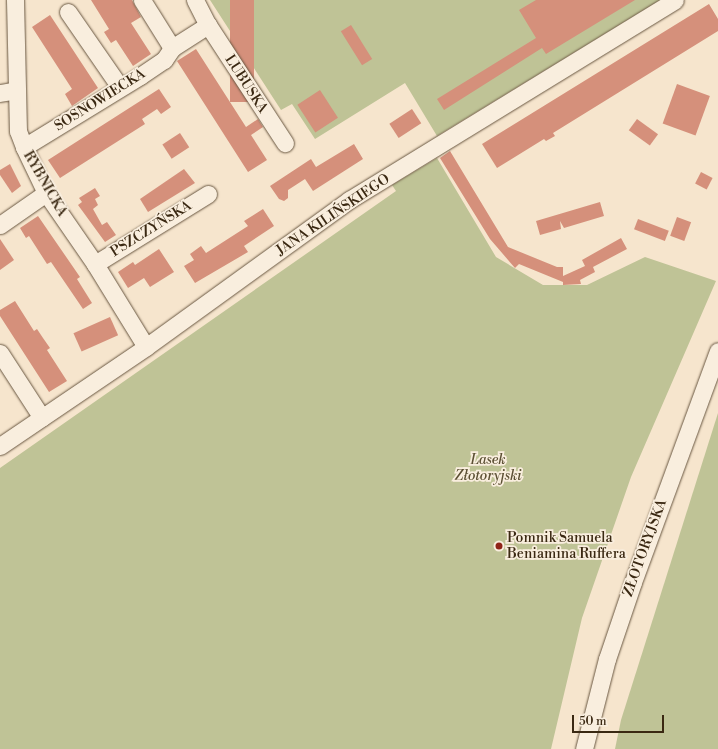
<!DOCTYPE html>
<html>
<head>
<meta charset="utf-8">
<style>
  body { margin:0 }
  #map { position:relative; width:718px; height:749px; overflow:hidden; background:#f6e5cd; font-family:"Libre Bodoni",serif }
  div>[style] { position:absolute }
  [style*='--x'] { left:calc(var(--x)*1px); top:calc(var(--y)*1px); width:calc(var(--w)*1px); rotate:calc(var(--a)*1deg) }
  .green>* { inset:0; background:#bfc396 }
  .building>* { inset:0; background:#d5907b; transform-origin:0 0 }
  .roads { filter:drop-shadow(0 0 1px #695741) drop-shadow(0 0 1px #695741) }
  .minor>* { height:17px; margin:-8.5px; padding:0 8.5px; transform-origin:8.5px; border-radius:8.5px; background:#f9eede }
  .dots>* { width:11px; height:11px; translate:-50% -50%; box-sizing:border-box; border:2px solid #f9eede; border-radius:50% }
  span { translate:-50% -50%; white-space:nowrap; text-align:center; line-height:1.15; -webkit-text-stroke:3.5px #f9eede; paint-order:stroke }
  .street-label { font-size:14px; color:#3a2812 }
  .park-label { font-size:14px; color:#5b4f33; font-style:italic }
  .poi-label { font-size:14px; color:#3a2812 }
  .left { translate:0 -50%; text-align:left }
  .scale { position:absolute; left:572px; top:715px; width:92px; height:18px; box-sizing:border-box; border:2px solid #3a2812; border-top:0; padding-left:5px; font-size:12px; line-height:14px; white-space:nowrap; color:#3a2812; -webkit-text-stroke:3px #f9eede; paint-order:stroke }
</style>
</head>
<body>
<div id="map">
  <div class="green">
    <div style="clip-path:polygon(210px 0,660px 0,437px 136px,405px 83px,315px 139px,292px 104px,281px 110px)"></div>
    <div style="clip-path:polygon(437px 158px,496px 257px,543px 285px,587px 285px,645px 257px,716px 281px,631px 477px,582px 618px,551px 749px,0 749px,0 468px,396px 191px,392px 185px)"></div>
    <div style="clip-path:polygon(718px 413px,718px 749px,615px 749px,621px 720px)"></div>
  </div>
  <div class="building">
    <div style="clip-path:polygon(91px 0,132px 0,141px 17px,131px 23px,151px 54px,133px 66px,116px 40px,111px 43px,104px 32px,109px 29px)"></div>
    <div style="left:230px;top:0;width:24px;height:102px"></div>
    <div style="clip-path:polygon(536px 0,635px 0,546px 54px,542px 48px,444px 110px,437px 99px,536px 38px,519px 10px)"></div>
    <div style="clip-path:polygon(709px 4px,718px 19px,718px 31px,553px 133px,555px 136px,546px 141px,544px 139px,497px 168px,482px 144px)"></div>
    <div style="clip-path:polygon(50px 15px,98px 88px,72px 106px,65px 94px,72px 89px,32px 27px)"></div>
    <div style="left:351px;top:25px;width:40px;height:12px;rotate:58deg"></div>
    <div style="clip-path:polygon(196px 49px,246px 127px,258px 119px,263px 127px,251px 135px,267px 160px,248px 172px,177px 61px)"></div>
    <div style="left:677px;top:84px;width:35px;height:42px;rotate:20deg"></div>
    <div style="clip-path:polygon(159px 89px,171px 107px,161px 114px,157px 109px,142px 119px,145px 124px,60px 178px,48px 160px)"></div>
    <div style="left:320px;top:90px;width:33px;height:27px;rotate:57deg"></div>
    <div style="left:412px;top:109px;width:17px;height:27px;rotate:57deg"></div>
    <div style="left:637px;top:119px;width:26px;height:14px;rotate:36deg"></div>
    <div style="left:180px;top:133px;width:17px;height:21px;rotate:57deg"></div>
    <div style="clip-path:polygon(354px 144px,363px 159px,313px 191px,305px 179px,288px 190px,288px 198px,284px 201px,279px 199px,270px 186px,311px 159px,316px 167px)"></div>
    <div style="clip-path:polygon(450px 151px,508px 247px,557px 267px,563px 267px,563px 276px,585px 266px,582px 260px,621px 238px,627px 249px,593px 267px,595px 272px,580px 280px,581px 284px,563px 285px,563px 282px,519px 264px,515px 268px,490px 239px,440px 158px)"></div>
    <div style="clip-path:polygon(10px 164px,21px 186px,12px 193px,0 175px,0 170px)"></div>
    <div style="clip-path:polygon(184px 169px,195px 183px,148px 212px,140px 199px)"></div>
    <div style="left:701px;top:172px;width:13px;height:13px;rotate:27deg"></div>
    <div style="clip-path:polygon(95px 188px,100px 196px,95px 199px,98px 205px,93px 209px,102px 225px,107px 222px,116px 235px,105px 242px,78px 205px,82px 202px,79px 198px)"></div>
    <div style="clip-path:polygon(600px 202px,604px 216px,564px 228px,560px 221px,561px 229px,540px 235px,536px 221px)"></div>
    <div style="clip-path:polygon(263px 209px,274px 226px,244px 246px,248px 252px,195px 283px,184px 266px,194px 260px,190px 254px,201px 246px,206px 253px,248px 226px,244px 221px)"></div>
    <div style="clip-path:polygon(38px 216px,80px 277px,77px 279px,92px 303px,83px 309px,51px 262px,47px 264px,29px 236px,26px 238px,20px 228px)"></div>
    <div style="left:677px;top:217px;width:15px;height:20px;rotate:20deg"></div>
    <div style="left:638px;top:219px;width:33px;height:11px;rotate:21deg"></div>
    <div style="clip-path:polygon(0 239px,14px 260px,0 270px)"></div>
    <div style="clip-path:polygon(159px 249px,174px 272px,150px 287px,144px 278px,128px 288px,118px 272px,133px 262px,135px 265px)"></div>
    <div style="clip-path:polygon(15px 301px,34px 331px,37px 329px,43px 338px,50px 348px,47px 350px,67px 381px,49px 392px,0 316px,0 310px)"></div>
    <div style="left:110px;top:317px;width:20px;height:40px;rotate:66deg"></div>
  </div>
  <div class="roads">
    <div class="minor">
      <div style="--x:15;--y:0;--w:131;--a:88.7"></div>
      <div style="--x:18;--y:131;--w:17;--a:69"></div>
      <div style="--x:24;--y:147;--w:51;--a:64.4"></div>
      <div style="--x:46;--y:193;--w:86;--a:55.4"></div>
      <div style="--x:95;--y:264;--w:97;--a:58.4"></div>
      <div style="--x:142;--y:0;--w:57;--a:58"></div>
      <div style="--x:195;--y:0;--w:28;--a:63"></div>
      <div style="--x:208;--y:25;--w:141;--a:56.9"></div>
      <div style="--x:68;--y:12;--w:91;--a:55.3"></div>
      <div style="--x:0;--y:93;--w:17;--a:-10"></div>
      <div style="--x:24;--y:147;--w:136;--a:-31.5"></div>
      <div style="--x:140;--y:76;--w:29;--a:-34"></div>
      <div style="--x:164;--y:60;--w:14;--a:-56"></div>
      <div style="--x:172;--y:48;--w:43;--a:-32.6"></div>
      <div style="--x:0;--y:225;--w:56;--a:-34.8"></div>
      <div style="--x:95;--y:264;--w:133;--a:-31.8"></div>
      <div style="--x:0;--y:353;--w:77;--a:57.1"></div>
      <div style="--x:0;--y:446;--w:176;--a:-34.1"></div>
      <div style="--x:146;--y:347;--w:251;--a:-35.9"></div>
      <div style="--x:349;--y:200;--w:382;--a:-31.5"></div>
      <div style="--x:584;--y:749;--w:93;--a:-75.7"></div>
      <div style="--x:607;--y:659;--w:81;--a:-71.3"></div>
      <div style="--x:633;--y:582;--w:246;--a:-69.8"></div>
    </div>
  </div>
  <div class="dots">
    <div style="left:499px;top:546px;background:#8f2418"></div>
  </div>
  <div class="street-label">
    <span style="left:246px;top:84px;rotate:57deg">LUBUSKA</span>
    <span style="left:100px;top:100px;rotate:-32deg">SOSNOWIECKA</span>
    <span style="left:45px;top:184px;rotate:60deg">RYBNICKA</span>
    <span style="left:333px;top:215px;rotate:-34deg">JANA KILIŃSKIEGO</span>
    <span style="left:151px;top:229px;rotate:-32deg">PSZCZYŃSKA</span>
    <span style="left:645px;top:548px;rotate:-70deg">ZŁOTORYJSKA</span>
  </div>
  <div class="park-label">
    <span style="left:488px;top:468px">Lasek<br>Złotoryjski</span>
  </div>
  <div class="poi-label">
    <span class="left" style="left:507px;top:546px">Pomnik Samuela<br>Beniamina Ruffera</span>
  </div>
  <div class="scale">50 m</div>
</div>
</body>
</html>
